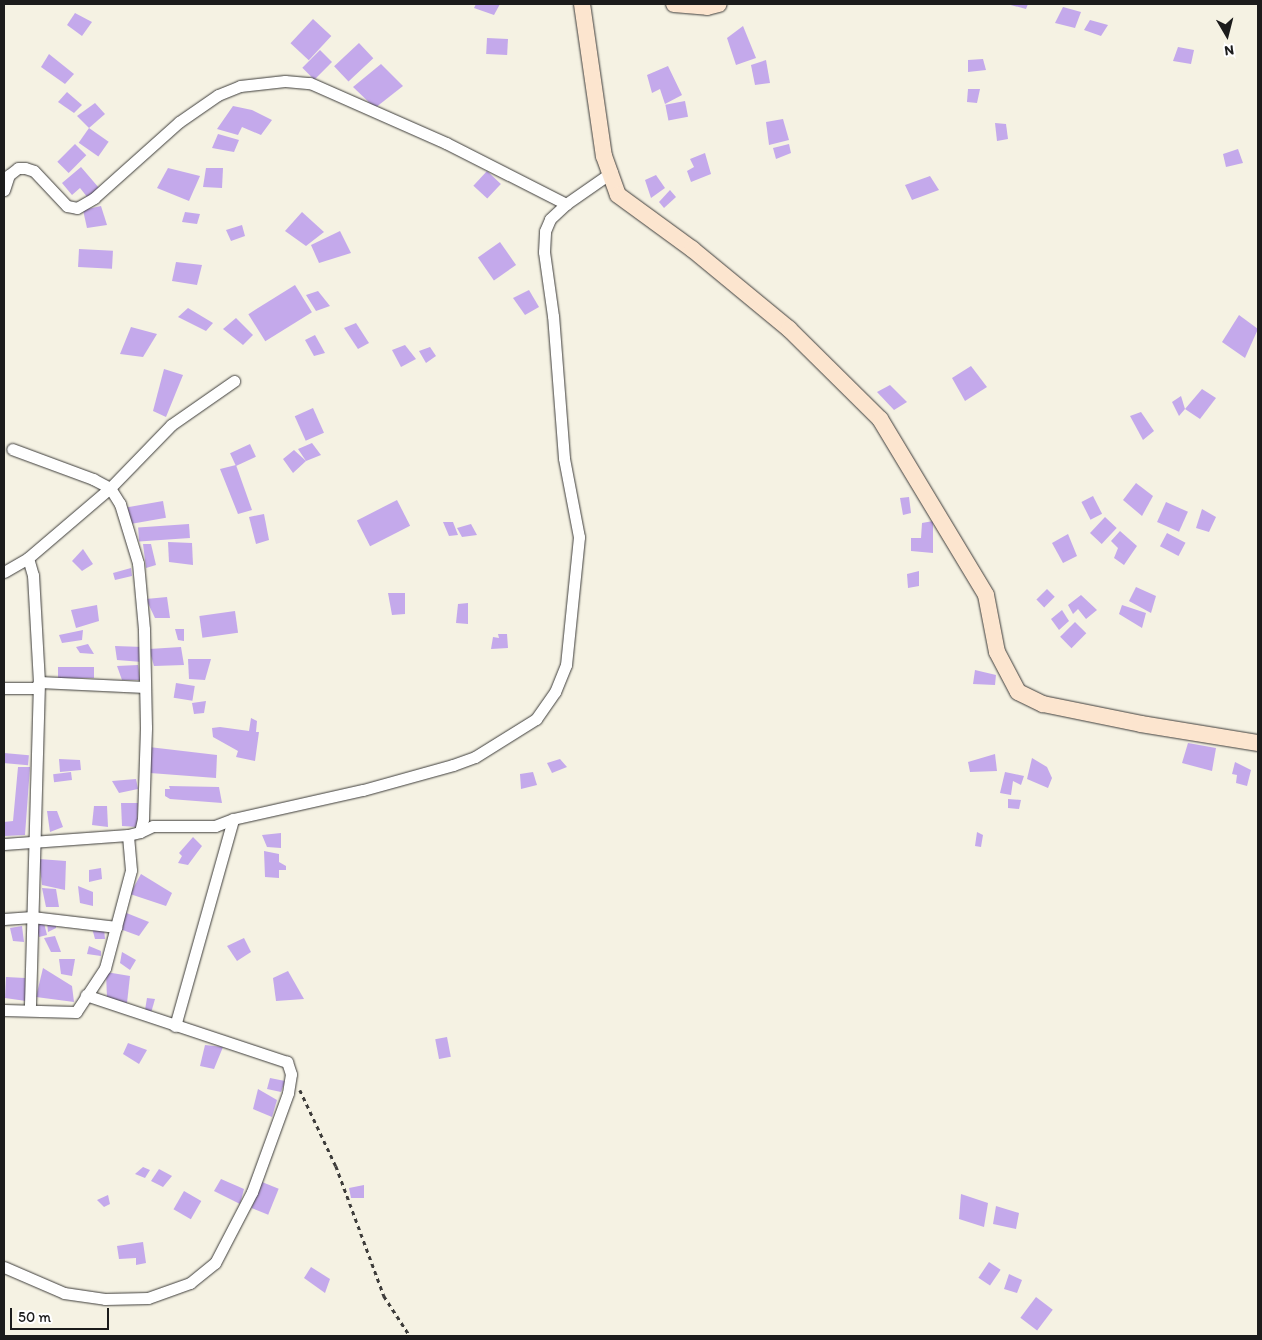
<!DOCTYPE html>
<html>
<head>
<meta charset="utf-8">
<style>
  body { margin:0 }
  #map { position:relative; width:1262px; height:1340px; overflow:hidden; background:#f5f2e3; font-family:Itim,sans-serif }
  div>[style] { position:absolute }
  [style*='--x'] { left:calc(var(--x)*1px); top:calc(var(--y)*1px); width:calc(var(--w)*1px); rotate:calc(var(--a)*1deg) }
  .building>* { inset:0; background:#c4a9eb; transform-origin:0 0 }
  .path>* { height:2.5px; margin-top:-1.25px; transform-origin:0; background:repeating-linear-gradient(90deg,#3d3c3a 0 4px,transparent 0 8px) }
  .roads { filter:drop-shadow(0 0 1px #3d3c3a) drop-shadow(0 0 1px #3d3c3a) }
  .street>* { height:11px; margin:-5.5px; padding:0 5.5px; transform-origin:5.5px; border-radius:5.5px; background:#fff }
  .secondary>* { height:16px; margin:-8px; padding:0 8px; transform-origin:8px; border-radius:8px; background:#fce5cf }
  span { translate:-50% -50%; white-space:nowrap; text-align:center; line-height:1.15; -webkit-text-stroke:4px #fff; paint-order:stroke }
  .frame { position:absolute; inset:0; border:5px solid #1c1c1c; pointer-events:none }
  .north { position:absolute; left:1202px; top:10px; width:50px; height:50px; -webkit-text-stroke:4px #fff; paint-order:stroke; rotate:172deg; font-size:14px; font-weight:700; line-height:20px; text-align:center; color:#1c1c1c }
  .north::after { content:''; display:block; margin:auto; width:18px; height:22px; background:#1c1c1c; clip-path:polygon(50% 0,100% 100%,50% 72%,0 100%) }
  .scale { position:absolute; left:10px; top:1308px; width:99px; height:22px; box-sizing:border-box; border:2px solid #1c1c1c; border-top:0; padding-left:6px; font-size:15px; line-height:18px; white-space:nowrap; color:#1c1c1c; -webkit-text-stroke:4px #fff; paint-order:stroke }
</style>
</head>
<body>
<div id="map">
  <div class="building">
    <div style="clip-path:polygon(476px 4px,500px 4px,494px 15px,474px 8px)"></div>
    <div style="clip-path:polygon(1007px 4px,1028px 4px,1026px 9px)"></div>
    <div style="clip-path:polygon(1063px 7px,1081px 12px,1075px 28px,1055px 23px)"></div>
    <div style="clip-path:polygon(75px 13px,92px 22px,82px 36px,67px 25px)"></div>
    <div style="left:313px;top:19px;width:25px;height:33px;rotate:43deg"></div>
    <div style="clip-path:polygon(1090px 20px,1108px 25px,1101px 36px,1084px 30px)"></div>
    <div style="clip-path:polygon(743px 26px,756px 58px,736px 65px,727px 38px)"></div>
    <div style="left:487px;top:38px;width:21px;height:16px;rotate:3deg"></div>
    <div style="left:359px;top:43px;width:21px;height:34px;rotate:47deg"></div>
    <div style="clip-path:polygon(1178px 47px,1194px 50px,1191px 64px,1173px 61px)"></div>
    <div style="left:320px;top:50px;width:17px;height:25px;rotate:45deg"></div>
    <div style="clip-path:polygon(49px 54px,74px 74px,65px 84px,41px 67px)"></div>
    <div style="clip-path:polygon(983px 59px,986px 70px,968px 72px,968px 60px)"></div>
    <div style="clip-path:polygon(766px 60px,770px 83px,755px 85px,751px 65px)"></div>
    <div style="clip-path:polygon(381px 64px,403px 86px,375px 108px,353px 87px)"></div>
    <div style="clip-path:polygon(668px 66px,682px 95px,665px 104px,660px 89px,652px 93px,647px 75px)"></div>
    <div style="clip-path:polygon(968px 89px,980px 89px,977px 103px,967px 102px)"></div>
    <div style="clip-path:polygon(67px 92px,82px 105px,74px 113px,58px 102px)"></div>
    <div style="left:685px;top:101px;width:16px;height:20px;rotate:79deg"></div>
    <div style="clip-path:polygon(95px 103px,105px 114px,89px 128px,77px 116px)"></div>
    <div style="clip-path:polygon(233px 106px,252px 110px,272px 120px,261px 135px,242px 127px,238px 135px,217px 129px)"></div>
    <div style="clip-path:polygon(783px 119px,789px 140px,769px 145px,766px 122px)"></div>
    <div style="clip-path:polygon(995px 123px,1006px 124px,1008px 139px,997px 141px)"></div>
    <div style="left:89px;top:128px;width:24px;height:18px;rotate:35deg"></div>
    <div style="clip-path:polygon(218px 134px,239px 140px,234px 152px,212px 148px)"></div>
    <div style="left:75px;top:144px;width:16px;height:25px;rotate:45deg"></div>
    <div style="clip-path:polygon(789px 144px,791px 153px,776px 159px,773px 148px)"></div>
    <div style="clip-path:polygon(1238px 149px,1243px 163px,1226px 167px,1223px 154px)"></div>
    <div style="clip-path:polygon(705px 153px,711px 174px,691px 182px,687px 171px,694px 167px,690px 159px)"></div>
    <div style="clip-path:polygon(81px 167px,99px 188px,88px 198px,80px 188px,72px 195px,62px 183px)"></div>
    <div style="clip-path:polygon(168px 168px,200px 176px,189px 201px,157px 188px)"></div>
    <div style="clip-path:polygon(206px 168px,223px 168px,222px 188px,203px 187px)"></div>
    <div style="left:487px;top:171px;width:19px;height:20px;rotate:43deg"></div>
    <div style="clip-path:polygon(656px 175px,665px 188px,651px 198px,645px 180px)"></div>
    <div style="clip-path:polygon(930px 176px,939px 190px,912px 200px,905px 185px)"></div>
    <div style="clip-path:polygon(670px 190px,676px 197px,664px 208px,659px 202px)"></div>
    <div style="clip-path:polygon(101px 206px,107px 225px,87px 228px,83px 210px)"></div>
    <div style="clip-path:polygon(185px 212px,200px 214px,197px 224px,182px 222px)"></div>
    <div style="clip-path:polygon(302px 212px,324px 232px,306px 246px,285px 231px)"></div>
    <div style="clip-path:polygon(242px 225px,245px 236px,231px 241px,226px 230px)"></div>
    <div style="clip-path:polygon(340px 231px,351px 253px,319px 263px,311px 245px)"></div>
    <div style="left:500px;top:242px;width:28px;height:27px;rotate:55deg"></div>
    <div style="left:79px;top:249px;width:34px;height:18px;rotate:3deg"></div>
    <div style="clip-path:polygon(176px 262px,202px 265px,197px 285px,172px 281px)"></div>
    <div style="left:295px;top:285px;width:32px;height:55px;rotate:58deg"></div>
    <div style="clip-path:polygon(529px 290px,539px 307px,525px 315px,513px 298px)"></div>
    <div style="clip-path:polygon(318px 291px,330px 306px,316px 311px,306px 295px)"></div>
    <div style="clip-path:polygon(188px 308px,213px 323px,206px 331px,178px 317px)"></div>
    <div style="clip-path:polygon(1239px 315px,1258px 329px,1245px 358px,1222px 342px)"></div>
    <div style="clip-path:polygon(236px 318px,253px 335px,243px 345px,223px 329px)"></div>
    <div style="clip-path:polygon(356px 323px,369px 343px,358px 349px,344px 328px)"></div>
    <div style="clip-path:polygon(131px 327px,157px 334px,143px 357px,120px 354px)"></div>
    <div style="clip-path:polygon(315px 335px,325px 353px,314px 356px,305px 340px)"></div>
    <div style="clip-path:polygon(405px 345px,416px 359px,401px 367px,392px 350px)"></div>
    <div style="clip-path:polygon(430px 347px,436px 356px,426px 363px,419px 351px)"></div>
    <div style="clip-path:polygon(971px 366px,987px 387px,965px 401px,952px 378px)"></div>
    <div style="clip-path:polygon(164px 369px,183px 375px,166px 417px,153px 411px)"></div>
    <div style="clip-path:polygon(890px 385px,907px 402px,894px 410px,877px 392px)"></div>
    <div style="clip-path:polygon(1202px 389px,1216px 398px,1200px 419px,1185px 409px)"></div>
    <div style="clip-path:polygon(1181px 396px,1185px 409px,1179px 416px,1172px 402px)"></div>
    <div style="left:313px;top:408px;width:27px;height:20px;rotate:66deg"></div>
    <div style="clip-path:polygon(1141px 412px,1154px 431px,1143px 440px,1130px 416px)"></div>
    <div style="clip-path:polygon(312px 443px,321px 455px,306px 461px,293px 473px,283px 459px,294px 450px,306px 461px,298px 449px)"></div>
    <div style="left:250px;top:444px;width:14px;height:22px;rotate:65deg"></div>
    <div style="clip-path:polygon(236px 465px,252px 510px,238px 514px,220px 469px)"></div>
    <div style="clip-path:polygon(1136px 483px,1153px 496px,1142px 516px,1123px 500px)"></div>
    <div style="left:1093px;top:496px;width:20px;height:13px;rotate:63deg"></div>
    <div style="clip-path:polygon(909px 497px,911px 513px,903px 515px,900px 498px)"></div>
    <div style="left:397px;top:500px;width:29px;height:45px;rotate:63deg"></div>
    <div style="left:163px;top:501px;width:17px;height:36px;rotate:80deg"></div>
    <div style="left:1166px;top:502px;width:24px;height:22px;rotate:24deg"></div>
    <div style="clip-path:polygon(1202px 509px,1216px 517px,1209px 532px,1196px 528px)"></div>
    <div style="clip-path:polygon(264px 514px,269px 540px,256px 544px,249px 517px)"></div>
    <div style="left:1105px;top:517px;width:16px;height:22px;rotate:43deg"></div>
    <div style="clip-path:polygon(933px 521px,933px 553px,911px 551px,911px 538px,921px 538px,922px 523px)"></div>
    <div style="clip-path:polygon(443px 522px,453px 522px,458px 535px,449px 536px)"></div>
    <div style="left:189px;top:524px;width:14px;height:51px;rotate:86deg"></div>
    <div style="clip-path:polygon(471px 524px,477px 535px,462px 537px,457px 528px)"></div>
    <div style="clip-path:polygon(1120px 531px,1137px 546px,1124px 565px,1114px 558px,1118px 548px,1111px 541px)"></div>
    <div style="left:1167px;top:533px;width:21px;height:15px;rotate:28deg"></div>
    <div style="clip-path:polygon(1068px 534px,1077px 556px,1063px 563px,1052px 543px)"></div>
    <div style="clip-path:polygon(168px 542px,192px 543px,193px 565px,169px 562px)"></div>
    <div style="clip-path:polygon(143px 544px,151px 544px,156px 565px,146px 568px)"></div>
    <div style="clip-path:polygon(83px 549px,93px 564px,82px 571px,72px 561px)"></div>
    <div style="clip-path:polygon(131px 568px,132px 576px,115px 580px,113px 573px)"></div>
    <div style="clip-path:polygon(919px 571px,919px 586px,908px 588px,907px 574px)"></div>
    <div style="clip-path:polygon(1136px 587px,1156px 596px,1151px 613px,1129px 601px)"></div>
    <div style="left:1047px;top:589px;width:11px;height:15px;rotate:45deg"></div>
    <div style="clip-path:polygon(388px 593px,405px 593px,405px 614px,392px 615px)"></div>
    <div style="clip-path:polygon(1081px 595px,1097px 610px,1086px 619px,1078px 609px,1073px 614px,1068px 605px)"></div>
    <div style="clip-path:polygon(167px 597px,170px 618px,155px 618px,146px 599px)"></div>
    <div style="clip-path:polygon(468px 603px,468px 624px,456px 623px,458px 604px)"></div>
    <div style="clip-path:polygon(97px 605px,99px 621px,76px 628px,71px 610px)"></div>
    <div style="clip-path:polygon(1122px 605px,1146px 613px,1142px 628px,1119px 614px)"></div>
    <div style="clip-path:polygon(1062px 610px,1069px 621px,1059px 630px,1051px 619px)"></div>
    <div style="left:235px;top:611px;width:22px;height:36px;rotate:82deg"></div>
    <div style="left:1075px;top:622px;width:16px;height:21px;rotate:45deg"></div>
    <div style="clip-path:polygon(175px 629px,184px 629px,184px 641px,178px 640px)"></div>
    <div style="clip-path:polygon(83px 630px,82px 640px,62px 643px,59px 635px)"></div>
    <div style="clip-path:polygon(498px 634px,507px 634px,508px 648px,491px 649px,493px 637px,499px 638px)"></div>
    <div style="clip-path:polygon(88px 644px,94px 654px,80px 653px,76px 647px)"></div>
    <div style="clip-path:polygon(115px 646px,143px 647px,142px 662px,117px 660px)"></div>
    <div style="clip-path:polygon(181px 647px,184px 665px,154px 666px,149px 649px)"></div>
    <div style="clip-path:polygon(188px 659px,211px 659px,205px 680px,189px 679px)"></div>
    <div style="clip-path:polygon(138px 665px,140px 680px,122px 680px,117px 666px)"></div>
    <div style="left:58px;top:667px;width:36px;height:11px"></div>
    <div style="clip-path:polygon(975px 670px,996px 675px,995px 685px,973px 684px)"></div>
    <div style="left:176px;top:683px;width:19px;height:15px;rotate:9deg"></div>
    <div style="clip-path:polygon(206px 701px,204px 713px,194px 714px,192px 703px)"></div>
    <div style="clip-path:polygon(251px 718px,257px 721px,256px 732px,259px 732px,255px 761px,236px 757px,238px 751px,213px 737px,212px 728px,220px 727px,249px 731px)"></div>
    <div style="clip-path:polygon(1188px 743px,1216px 748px,1212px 771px,1182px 763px)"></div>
    <div style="clip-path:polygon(149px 747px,217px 755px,216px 778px,150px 773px)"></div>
    <div style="left:4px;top:753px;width:25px;height:10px;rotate:5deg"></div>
    <div style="clip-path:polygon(995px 754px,997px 771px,970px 772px,968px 762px)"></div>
    <div style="clip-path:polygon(1032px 758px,1047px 767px,1052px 778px,1048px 788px,1027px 779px)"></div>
    <div style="clip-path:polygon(59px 759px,80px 760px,81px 770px,60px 772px)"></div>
    <div style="clip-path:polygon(560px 759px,567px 767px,552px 773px,547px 763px)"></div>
    <div style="clip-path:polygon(1235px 762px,1251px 770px,1247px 786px,1236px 783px,1237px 775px,1232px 774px)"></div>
    <div style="clip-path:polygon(18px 767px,30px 767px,25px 835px,4px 836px,4px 822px,13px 821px)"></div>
    <div style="left:71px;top:772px;width:8px;height:18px;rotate:83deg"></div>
    <div style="clip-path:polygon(533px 772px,537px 785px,521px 789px,520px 774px)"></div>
    <div style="clip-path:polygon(1005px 772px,1024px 776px,1021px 785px,1013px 781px,1011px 795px,1000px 793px)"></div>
    <div style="clip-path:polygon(136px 779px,138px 789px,119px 793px,112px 781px)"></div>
    <div style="clip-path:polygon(169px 786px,219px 787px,222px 803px,170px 799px,165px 796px,165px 789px,170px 789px)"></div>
    <div style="clip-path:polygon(1008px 799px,1021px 800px,1019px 809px,1008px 808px)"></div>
    <div style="clip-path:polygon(121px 803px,138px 803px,137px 827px,122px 826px)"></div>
    <div style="clip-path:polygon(94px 806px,107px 806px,108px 827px,92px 825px)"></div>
    <div style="clip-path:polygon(47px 811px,57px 811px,63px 827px,50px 832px)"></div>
    <div style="clip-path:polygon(977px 832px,983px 835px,981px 847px,975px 846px)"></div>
    <div style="clip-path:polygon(281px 833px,281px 848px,267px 847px,262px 835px)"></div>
    <div style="clip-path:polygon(193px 837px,202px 846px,188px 865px,178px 863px,182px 856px,179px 853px)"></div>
    <div style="clip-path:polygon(264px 851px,279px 854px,279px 862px,286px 866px,286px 870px,279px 870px,279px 878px,265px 877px)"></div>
    <div style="clip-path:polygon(39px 859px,66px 861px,65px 890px,42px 885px)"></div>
    <div style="clip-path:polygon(101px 868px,102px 879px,89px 882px,89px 870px)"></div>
    <div style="clip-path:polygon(141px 874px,172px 893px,166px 906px,130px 894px)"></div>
    <div style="clip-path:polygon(78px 886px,93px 892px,93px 906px,80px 903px)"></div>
    <div style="clip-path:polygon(42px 888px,56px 889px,59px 907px,46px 907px)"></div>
    <div style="clip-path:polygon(124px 912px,149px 922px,139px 936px,120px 929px)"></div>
    <div style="clip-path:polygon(47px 922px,56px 922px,56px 928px,48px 932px)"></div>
    <div style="clip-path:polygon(36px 923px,44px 923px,47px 935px,39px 937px)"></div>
    <div style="clip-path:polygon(22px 926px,24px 942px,13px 941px,10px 928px)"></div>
    <div style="clip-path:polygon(92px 928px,104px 929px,105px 939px,95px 939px)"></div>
    <div style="clip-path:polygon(55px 936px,61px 952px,51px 952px,44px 938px)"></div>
    <div style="clip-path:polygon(244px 938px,251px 952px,237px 961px,227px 946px)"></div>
    <div style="clip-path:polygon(89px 946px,101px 951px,101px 956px,87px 954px)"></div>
    <div style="clip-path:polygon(122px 952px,136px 960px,130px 970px,120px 963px)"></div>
    <div style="clip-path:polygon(59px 959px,75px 959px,72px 976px,61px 974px)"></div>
    <div style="clip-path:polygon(43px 968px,72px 986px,74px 1002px,36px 997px)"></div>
    <div style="clip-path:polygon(288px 971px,304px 999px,276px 1001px,273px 978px)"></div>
    <div style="clip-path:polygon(106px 972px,130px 976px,127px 1003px,107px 998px)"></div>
    <div style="clip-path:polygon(6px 977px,25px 978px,26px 1001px,5px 998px)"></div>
    <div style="clip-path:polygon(147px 998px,155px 999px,151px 1013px,145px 1010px)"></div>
    <div style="left:447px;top:1037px;width:20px;height:12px;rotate:79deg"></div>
    <div style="clip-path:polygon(128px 1043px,147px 1050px,139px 1064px,123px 1054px)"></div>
    <div style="clip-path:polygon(205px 1045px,223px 1047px,214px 1069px,200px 1066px)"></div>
    <div style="clip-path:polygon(270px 1078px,285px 1081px,281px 1092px,267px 1089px)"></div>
    <div style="clip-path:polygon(258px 1089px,277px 1100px,272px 1117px,253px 1109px)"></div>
    <div style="clip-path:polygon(143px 1167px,150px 1170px,145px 1178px,135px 1174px)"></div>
    <div style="clip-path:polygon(159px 1169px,172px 1176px,163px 1187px,151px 1181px)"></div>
    <div style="clip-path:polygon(221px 1179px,244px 1189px,240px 1204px,214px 1191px)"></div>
    <div style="left:262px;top:1182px;width:18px;height:28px;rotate:22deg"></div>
    <div style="clip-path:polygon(364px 1185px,364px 1198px,351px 1198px,349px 1188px)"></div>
    <div style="left:184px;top:1191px;width:20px;height:21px;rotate:30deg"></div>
    <div style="clip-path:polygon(961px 1194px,988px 1203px,984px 1227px,959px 1219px)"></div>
    <div style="clip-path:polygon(108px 1195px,110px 1204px,104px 1207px,97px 1200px)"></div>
    <div style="clip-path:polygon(996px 1206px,1019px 1213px,1016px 1229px,993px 1224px)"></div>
    <div style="clip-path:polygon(143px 1242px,146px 1263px,136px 1265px,136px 1258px,119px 1259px,117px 1246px)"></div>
    <div style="left:989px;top:1262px;width:14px;height:19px;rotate:34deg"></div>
    <div style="clip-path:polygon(311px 1267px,330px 1279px,325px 1293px,304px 1278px)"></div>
    <div style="clip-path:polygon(1009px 1274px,1022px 1280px,1017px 1293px,1004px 1289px)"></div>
    <div style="left:1036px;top:1297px;width:21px;height:26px;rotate:37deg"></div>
  </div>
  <div class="path">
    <div style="--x:300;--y:1090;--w:84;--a:64.7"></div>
    <div style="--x:336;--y:1166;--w:139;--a:69.7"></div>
    <div style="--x:384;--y:1296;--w:48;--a:57"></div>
  </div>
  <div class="roads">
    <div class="street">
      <div style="--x:4;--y:190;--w:16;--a:-72"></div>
      <div style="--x:9;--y:175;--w:11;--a:-38"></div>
      <div style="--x:18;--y:168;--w:7;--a:0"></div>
      <div style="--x:25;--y:168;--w:9;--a:18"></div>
      <div style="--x:34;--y:171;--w:48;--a:46.7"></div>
      <div style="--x:67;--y:206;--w:10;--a:11"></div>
      <div style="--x:77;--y:208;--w:20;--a:-30"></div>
      <div style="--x:94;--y:198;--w:114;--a:-41.8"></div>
      <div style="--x:179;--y:122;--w:47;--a:-34.7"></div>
      <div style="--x:218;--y:95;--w:24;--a:-22"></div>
      <div style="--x:240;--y:86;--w:45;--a:-6.3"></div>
      <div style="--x:285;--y:81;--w:25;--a:5"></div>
      <div style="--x:310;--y:83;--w:149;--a:23.8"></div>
      <div style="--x:446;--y:143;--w:135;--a:26.9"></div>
      <div style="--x:28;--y:558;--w:18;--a:74"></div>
      <div style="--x:33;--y:575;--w:107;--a:86.8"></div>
      <div style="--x:39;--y:682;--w:328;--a:91.6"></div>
      <div style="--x:4;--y:572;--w:28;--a:-30"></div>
      <div style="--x:28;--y:558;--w:108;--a:-40.5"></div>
      <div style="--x:110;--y:488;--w:88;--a:-45.9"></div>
      <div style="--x:171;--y:425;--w:77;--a:-34.9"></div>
      <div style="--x:4;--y:688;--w:32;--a:0"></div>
      <div style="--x:36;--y:688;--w:7;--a:-63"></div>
      <div style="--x:39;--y:682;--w:106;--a:2.7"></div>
      <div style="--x:140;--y:832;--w:14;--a:-25"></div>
      <div style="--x:153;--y:826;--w:62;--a:0"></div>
      <div style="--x:215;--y:826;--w:19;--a:-21"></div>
      <div style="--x:233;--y:819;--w:133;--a:-12.6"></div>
      <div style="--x:363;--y:790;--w:93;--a:-15.5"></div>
      <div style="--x:453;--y:765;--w:23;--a:-20"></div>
      <div style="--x:475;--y:757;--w:72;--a:-31.9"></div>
      <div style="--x:536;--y:719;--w:33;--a:-55"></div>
      <div style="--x:555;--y:692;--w:29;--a:-68"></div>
      <div style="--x:566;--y:665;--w:129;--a:-84.2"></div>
      <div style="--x:579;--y:537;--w:80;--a:-100.8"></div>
      <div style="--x:564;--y:458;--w:142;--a:-94.4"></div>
      <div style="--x:553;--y:316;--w:65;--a:-98"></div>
      <div style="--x:544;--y:252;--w:21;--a:-87"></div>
      <div style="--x:545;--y:231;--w:13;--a:-67"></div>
      <div style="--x:550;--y:219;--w:22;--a:-43"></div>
      <div style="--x:566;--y:204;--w:56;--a:-34.8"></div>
      <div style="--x:4;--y:844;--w:124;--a:-4.2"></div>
      <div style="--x:4;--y:919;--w:28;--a:-4"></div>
      <div style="--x:32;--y:917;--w:85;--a:6.8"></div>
      <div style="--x:4;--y:1010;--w:72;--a:1.6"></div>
      <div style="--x:76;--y:1012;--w:53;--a:-56.6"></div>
      <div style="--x:105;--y:968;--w:101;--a:-75.1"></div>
      <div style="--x:131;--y:870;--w:35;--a:-95"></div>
      <div style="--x:128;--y:835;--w:12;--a:-14"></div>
      <div style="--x:140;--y:832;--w:13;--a:-77"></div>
      <div style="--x:143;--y:819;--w:92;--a:-88.1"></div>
      <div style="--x:146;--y:727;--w:98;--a:-91.2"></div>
      <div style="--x:144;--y:629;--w:66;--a:-95.2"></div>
      <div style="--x:138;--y:563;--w:62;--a:-107"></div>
      <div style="--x:120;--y:504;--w:19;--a:-122"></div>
      <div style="--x:110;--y:488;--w:19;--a:-152"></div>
      <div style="--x:93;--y:479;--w:86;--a:-159.7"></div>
      <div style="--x:175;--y:1026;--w:215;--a:-74.3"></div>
      <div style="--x:4;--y:1267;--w:65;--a:23.4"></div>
      <div style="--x:64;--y:1293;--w:41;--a:8.3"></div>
      <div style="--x:105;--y:1299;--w:43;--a:-1.3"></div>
      <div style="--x:148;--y:1298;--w:45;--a:-19.7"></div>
      <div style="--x:190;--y:1283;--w:32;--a:-39"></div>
      <div style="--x:215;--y:1263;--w:80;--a:-62.5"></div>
      <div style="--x:252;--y:1192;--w:105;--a:-70"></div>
      <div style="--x:288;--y:1093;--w:19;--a:-81"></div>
      <div style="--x:291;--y:1074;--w:13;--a:-108"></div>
      <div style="--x:287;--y:1062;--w:212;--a:-161.6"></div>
    </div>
    <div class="secondary">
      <div style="--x:582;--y:4;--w:154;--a:81.8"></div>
      <div style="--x:604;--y:156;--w:41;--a:70.3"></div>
      <div style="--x:618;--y:195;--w:92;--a:36.1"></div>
      <div style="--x:692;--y:249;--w:126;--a:39.5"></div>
      <div style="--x:789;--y:329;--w:128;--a:44.7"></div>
      <div style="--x:880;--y:419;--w:205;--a:58.9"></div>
      <div style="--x:986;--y:595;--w:58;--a:79.1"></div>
      <div style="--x:997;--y:652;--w:45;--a:62.3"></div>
      <div style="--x:1018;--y:692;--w:28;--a:26"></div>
      <div style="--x:1043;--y:704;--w:100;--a:11.5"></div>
      <div style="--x:1141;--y:724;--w:119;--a:9.2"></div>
      <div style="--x:674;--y:4;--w:33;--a:5"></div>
      <div style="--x:707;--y:7;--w:12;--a:-14"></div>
    </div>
  </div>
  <div class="frame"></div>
  <div class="north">N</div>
  <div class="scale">50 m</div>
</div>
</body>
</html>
